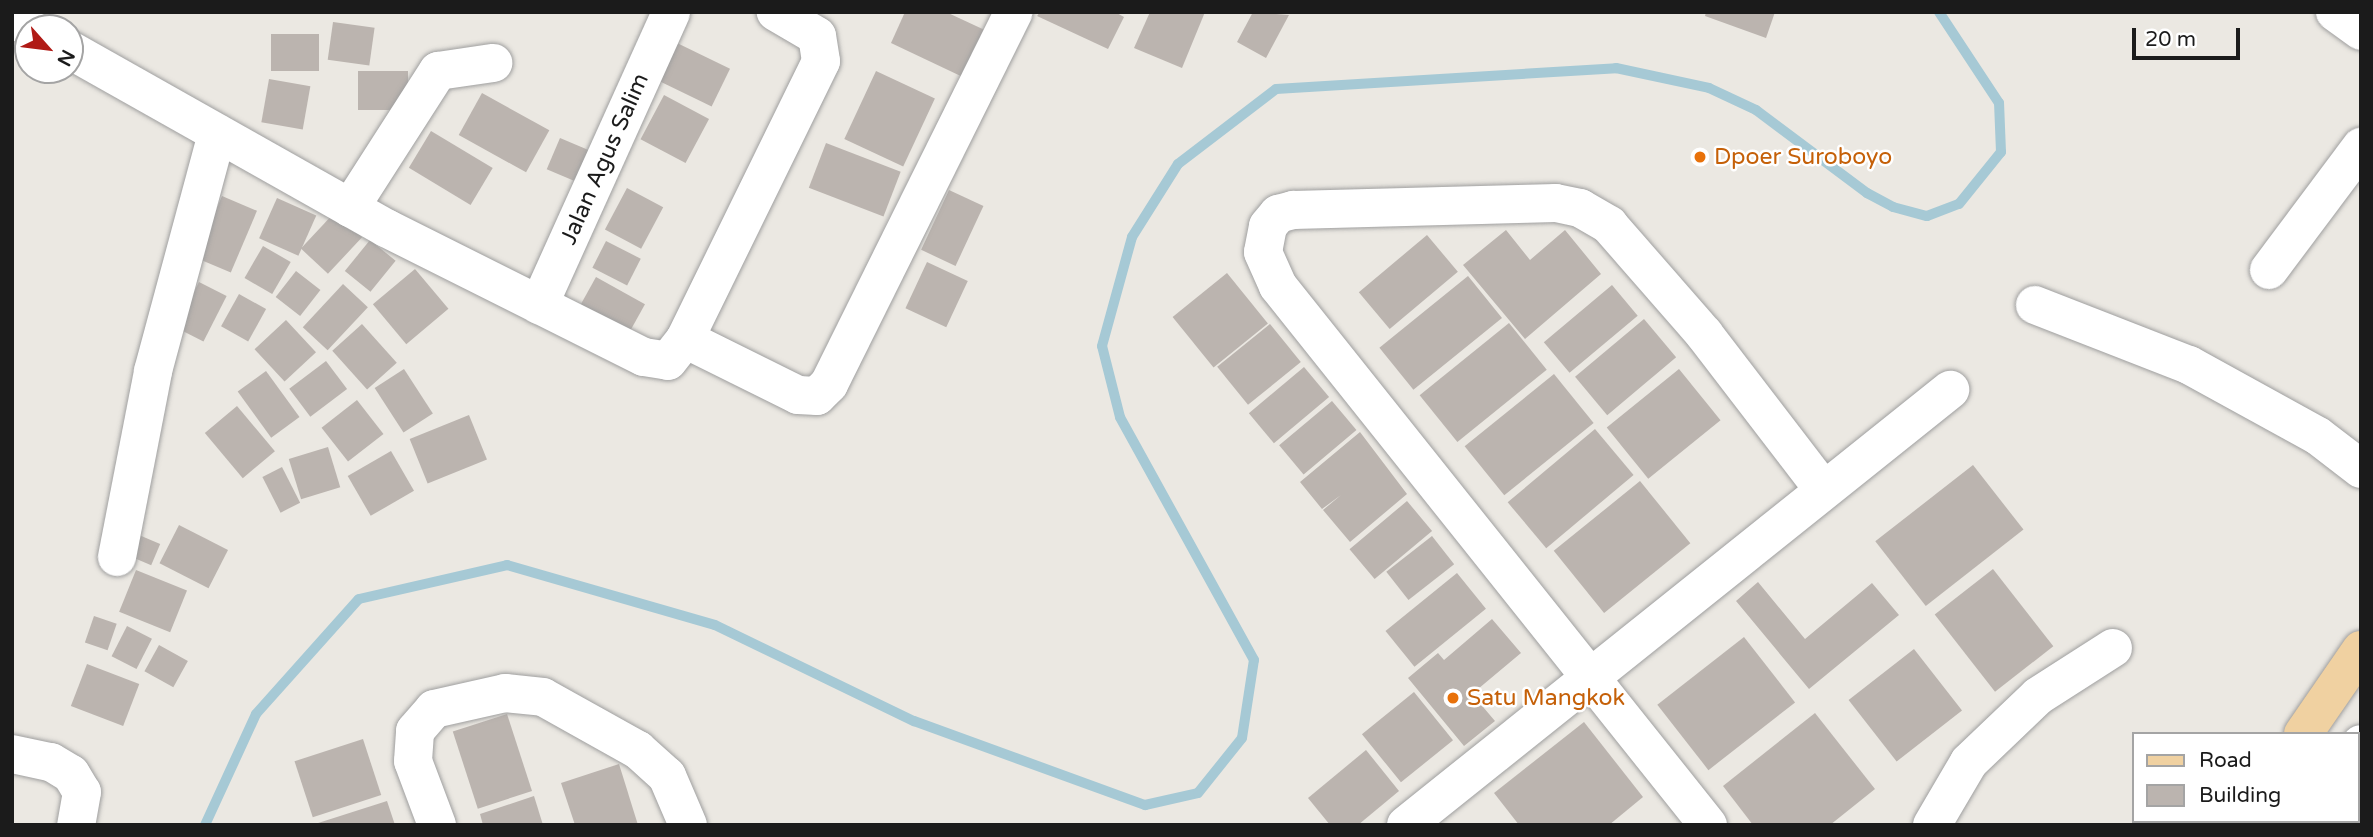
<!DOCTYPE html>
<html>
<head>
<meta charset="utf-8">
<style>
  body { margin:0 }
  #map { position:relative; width:2373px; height:837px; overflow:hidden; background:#ebe8e2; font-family:"Varela Round",sans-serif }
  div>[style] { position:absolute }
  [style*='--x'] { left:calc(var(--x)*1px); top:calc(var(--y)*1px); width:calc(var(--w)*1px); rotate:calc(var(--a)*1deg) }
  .stream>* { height:10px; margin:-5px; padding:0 5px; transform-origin:5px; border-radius:5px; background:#a6c9d5 }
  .building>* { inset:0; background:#bbb4af; transform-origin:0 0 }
  .roads { filter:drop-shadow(0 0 2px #9f9f9f) drop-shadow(0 0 2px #9f9f9f) }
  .minor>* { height:38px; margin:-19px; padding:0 19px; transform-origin:19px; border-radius:19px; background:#fff }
  .major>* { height:38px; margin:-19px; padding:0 19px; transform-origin:19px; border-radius:19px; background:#f0d1a1 }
  .dots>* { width:19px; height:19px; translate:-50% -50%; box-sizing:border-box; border:4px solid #fff; border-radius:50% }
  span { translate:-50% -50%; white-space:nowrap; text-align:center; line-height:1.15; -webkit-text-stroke:5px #fff; paint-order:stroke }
  .food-label { font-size:23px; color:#c56008 }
  .left { translate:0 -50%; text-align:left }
  .street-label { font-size:23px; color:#1b1b1b }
  .frame { position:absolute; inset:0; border:14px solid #1b1b1b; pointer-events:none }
  .legend { position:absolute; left:2132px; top:732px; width:228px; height:91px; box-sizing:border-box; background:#fff; border:2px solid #a4a4a4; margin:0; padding:9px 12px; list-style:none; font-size:21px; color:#1b1b1b }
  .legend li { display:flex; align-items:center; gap:14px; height:35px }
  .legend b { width:35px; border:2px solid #a4a4a4 }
  .north { position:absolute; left:14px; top:14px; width:70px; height:70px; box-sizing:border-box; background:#fff; border:2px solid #a4a4a4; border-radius:50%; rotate:118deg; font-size:19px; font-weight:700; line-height:28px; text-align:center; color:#1b1b1b }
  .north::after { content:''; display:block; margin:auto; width:24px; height:32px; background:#b01b16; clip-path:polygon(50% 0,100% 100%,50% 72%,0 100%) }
  .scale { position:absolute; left:2132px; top:28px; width:108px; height:32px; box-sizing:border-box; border:4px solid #1b1b1b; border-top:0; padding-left:9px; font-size:21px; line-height:24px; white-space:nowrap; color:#1b1b1b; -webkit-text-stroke:5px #fff; paint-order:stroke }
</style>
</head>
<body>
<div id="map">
  <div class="stream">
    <div style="--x:205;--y:825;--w:122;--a:-65.3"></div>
    <div style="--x:256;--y:714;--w:154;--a:-48.2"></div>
    <div style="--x:359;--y:599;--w:152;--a:-12.9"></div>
    <div style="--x:507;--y:565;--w:216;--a:16.1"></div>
    <div style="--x:715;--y:625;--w:221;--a:25.8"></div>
    <div style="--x:914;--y:721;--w:246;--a:20"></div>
    <div style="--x:1145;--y:805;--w:54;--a:-12.8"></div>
    <div style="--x:1198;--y:793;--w:70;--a:-51.3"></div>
    <div style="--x:1242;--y:738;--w:79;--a:-81.3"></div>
    <div style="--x:1254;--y:660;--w:277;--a:-118.9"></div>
    <div style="--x:1120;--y:417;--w:73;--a:-104.2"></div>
    <div style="--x:1102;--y:346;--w:113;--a:-74.6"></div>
    <div style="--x:1132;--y:237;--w:86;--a:-57.8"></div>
    <div style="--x:1178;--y:164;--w:123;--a:-37.4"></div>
    <div style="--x:1276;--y:89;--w:341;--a:-3.5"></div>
    <div style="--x:1616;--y:68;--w:95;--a:12.1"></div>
    <div style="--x:1709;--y:88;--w:52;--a:25.1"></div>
    <div style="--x:1756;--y:110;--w:139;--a:36.8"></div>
    <div style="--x:1867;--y:193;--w:30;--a:28"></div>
    <div style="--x:1893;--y:207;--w:35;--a:15"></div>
    <div style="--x:1927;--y:216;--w:34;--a:-21"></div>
    <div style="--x:1959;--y:204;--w:67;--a:-51.1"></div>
    <div style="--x:2001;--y:152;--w:49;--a:-92.3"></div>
    <div style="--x:1999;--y:103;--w:109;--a:-123.4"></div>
  </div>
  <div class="building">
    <div style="clip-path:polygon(905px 12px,946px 12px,989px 32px,967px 79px,891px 43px)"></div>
    <div style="clip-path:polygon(1040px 12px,1115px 12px,1124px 17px,1108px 49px,1037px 16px)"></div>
    <div style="clip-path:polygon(1150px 12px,1205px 12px,1182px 68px,1134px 48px)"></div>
    <div style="clip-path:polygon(1253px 12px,1289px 15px,1266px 58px,1237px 42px)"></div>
    <div style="clip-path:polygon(1706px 12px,1775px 12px,1766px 38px,1705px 16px)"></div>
    <div style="left:333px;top:22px;width:42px;height:38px;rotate:8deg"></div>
    <div style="left:271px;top:34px;width:48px;height:37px"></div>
    <div style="left:677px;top:43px;width:59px;height:42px;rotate:26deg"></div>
    <div style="left:358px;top:71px;width:50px;height:39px"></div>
    <div style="left:876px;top:71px;width:65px;height:75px;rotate:25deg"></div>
    <div style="left:269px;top:79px;width:42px;height:44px;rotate:10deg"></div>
    <div style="left:482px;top:93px;width:77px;height:48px;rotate:29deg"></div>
    <div style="left:664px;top:95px;width:51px;height:50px;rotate:28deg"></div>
    <div style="left:431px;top:131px;width:72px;height:43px;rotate:31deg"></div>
    <div style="left:560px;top:138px;width:36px;height:34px;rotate:23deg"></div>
    <div style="left:826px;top:143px;width:80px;height:48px;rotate:21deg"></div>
    <div style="left:627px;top:188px;width:41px;height:47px;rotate:28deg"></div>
    <div style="left:949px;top:190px;width:38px;height:66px;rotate:25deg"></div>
    <div style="left:222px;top:196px;width:38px;height:67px;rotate:23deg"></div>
    <div style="left:277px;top:198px;width:43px;height:44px;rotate:24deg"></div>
    <div style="left:335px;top:212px;width:37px;height:50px;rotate:43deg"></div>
    <div style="clip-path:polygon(1506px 230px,1530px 260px,1565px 230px,1601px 274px,1525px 339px,1463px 265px)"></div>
    <div style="left:1427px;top:235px;width:48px;height:89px;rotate:50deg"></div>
    <div style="left:370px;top:240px;width:33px;height:40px;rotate:39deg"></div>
    <div style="left:606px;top:241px;width:39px;height:30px;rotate:27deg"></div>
    <div style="left:263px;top:246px;width:32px;height:37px;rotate:30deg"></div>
    <div style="left:927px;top:262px;width:45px;height:51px;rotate:25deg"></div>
    <div style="left:415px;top:269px;width:52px;height:55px;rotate:50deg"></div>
    <div style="left:296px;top:271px;width:31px;height:33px;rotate:38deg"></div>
    <div style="left:1227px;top:273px;width:65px;height:70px;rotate:51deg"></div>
    <div style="left:1468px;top:276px;width:54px;height:114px;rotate:51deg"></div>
    <div style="left:596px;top:277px;width:56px;height:35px;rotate:29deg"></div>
    <div style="left:199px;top:282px;width:31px;height:51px;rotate:27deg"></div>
    <div style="left:343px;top:284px;width:34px;height:59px;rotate:43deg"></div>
    <div style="left:1612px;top:285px;width:40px;height:89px;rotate:50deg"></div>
    <div style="left:239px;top:294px;width:31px;height:37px;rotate:29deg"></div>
    <div style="left:1644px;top:319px;width:50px;height:90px;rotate:50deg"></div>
    <div style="left:286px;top:320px;width:44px;height:43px;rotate:47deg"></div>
    <div style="left:1509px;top:323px;width:60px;height:115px;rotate:51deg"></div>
    <div style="left:362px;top:324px;width:52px;height:40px;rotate:48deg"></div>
    <div style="left:1270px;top:324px;width:49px;height:68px;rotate:51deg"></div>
    <div style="left:326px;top:361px;width:35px;height:46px;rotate:53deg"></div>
    <div style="left:1304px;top:367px;width:39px;height:72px;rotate:50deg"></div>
    <div style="left:404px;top:369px;width:53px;height:35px;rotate:57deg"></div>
    <div style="left:1679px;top:369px;width:66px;height:93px;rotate:51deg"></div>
    <div style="left:266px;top:371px;width:57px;height:35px;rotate:54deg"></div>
    <div style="left:1554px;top:374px;width:63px;height:115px;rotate:51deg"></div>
    <div style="left:357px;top:400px;width:43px;height:45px;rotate:52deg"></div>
    <div style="left:1332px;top:401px;width:38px;height:69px;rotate:50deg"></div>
    <div style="left:237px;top:406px;width:59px;height:42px;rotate:50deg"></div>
    <div style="left:469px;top:415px;width:48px;height:64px;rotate:68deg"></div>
    <div style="left:1595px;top:429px;width:60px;height:114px;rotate:50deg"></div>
    <div style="clip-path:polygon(1360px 432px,1407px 494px,1350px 542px,1323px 510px,1341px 495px,1322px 509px,1300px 482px)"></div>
    <div style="left:328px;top:447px;width:42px;height:41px;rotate:73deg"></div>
    <div style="left:391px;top:451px;width:46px;height:50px;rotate:60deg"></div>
    <div style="left:1973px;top:465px;width:82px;height:124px;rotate:52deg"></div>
    <div style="left:282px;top:467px;width:40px;height:22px;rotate:63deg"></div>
    <div style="left:1640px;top:481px;width:80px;height:111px;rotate:51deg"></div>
    <div style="left:1407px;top:501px;width:39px;height:75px;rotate:50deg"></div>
    <div style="left:179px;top:525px;width:55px;height:43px;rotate:27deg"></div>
    <div style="left:139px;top:535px;width:23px;height:23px;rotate:23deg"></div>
    <div style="left:1432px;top:536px;width:36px;height:58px;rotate:52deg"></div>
    <div style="left:1993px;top:569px;width:98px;height:74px;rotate:52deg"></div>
    <div style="left:136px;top:570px;width:55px;height:45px;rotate:22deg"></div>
    <div style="left:1457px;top:573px;width:46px;height:92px;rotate:51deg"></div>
    <div style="clip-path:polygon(1758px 582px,1805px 639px,1872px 583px,1899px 615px,1809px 689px,1736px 601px)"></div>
    <div style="left:94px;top:616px;width:24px;height:28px;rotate:19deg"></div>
    <div style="clip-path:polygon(1492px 619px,1521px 653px,1472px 694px,1495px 721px,1464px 746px,1408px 678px,1438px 653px,1444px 660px)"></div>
    <div style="left:127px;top:626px;width:28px;height:34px;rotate:27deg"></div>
    <div style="left:1744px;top:637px;width:83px;height:110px;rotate:52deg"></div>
    <div style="left:159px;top:645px;width:33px;height:30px;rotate:29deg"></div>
    <div style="left:1914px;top:649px;width:78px;height:83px;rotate:52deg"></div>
    <div style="left:87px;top:664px;width:56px;height:45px;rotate:21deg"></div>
    <div style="left:1414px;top:692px;width:62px;height:67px;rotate:51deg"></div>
    <div style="clip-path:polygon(1815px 713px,1875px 789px,1830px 825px,1753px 825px,1723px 786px)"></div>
    <div style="left:507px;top:714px;width:81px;height:57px;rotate:72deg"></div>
    <div style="clip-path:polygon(1584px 722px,1643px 797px,1609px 825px,1519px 825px,1494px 793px)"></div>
    <div style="left:363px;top:739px;width:59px;height:72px;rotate:72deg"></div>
    <div style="clip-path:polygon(1366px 750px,1399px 791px,1358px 825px,1330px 825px,1308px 798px)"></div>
    <div style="clip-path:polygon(619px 764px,638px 825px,575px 825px,561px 783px)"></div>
    <div style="clip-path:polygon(534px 796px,543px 825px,483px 825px,480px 814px)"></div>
    <div style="clip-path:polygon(387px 801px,395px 825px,315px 825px,315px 824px)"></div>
  </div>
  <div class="roads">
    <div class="minor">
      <div style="--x:2335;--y:12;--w:32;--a:36"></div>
      <div style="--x:12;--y:18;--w:21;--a:29"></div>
      <div style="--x:70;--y:50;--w:363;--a:29.4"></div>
      <div style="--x:386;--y:228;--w:288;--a:26.6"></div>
      <div style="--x:644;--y:357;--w:24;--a:9"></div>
      <div style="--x:668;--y:361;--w:28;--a:-52"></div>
      <div style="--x:685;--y:339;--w:309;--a:-63.9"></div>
      <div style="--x:821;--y:61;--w:25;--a:-99"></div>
      <div style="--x:817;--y:36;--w:48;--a:-149.7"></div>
      <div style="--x:350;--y:208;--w:163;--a:-57.3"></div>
      <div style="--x:438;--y:71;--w:56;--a:-8.3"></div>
      <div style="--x:2269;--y:270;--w:154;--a:-53.2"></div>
      <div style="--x:539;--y:305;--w:321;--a:-65.7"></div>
      <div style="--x:2035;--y:305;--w:165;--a:21.3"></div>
      <div style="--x:2189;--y:365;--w:147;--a:28.8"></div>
      <div style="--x:2318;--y:436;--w:54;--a:37.5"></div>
      <div style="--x:685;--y:339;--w:126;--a:26.4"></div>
      <div style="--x:798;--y:395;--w:19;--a:3"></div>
      <div style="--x:817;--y:396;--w:17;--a:-45"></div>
      <div style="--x:829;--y:384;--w:415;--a:-63.6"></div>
      <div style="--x:117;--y:557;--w:189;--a:-79"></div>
      <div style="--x:153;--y:371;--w:246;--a:-74.9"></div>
      <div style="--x:2357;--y:750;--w:7;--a:-56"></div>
      <div style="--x:12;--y:754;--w:40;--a:12"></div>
      <div style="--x:51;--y:762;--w:23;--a:31"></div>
      <div style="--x:71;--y:774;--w:21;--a:59"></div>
      <div style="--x:82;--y:792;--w:34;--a:100"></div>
      <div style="--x:2301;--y:821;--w:7;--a:34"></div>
      <div style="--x:437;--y:825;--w:68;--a:-110.6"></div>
      <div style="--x:413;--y:761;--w:30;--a:-86"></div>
      <div style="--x:415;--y:731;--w:29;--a:-49"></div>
      <div style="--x:434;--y:709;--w:73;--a:-12.7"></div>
      <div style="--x:505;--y:693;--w:38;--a:6"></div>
      <div style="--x:543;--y:697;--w:109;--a:29.2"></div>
      <div style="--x:638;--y:750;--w:39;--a:42"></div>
      <div style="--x:667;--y:776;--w:53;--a:66.8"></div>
      <div style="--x:1406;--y:825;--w:697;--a:-38.65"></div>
      <div style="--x:1708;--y:825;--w:690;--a:-128.58"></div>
      <div style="--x:1278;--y:286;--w:37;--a:-114"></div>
      <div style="--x:1263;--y:252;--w:26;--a:-79"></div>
      <div style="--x:1268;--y:226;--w:16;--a:-50"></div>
      <div style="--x:1278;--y:214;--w:16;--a:-15"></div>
      <div style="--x:1293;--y:210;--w:263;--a:-1.5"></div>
      <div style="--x:1556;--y:203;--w:25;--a:12"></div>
      <div style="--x:1580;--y:208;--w:34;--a:30"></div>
      <div style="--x:1609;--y:225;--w:145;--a:48.9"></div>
      <div style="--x:1704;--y:334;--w:194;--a:52.5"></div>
      <div style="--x:1932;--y:825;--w:73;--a:-59.6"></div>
      <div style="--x:1969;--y:762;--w:95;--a:-43.7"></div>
      <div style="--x:2038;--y:696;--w:89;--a:-32.6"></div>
    </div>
    <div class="major">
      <div style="--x:2303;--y:734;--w:102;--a:-55.4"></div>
      <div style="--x:2245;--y:825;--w:4;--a:-63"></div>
    </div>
  </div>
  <div class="dots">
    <div style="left:1700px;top:157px;background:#e8710a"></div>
    <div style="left:1453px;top:698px;background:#e8710a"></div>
  </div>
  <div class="food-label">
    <span class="left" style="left:1714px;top:157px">Dpoer Suroboyo</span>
    <span class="left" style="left:1467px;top:698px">Satu Mangkok</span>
  </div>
  <div class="street-label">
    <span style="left:605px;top:159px;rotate:-66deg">Jalan Agus Salim</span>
  </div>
  <div class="frame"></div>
  <ul class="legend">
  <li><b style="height:9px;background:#f0d1a1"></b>Road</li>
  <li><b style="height:19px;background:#bbb4af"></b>Building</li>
  </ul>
  <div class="north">N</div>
  <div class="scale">20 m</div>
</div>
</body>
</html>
